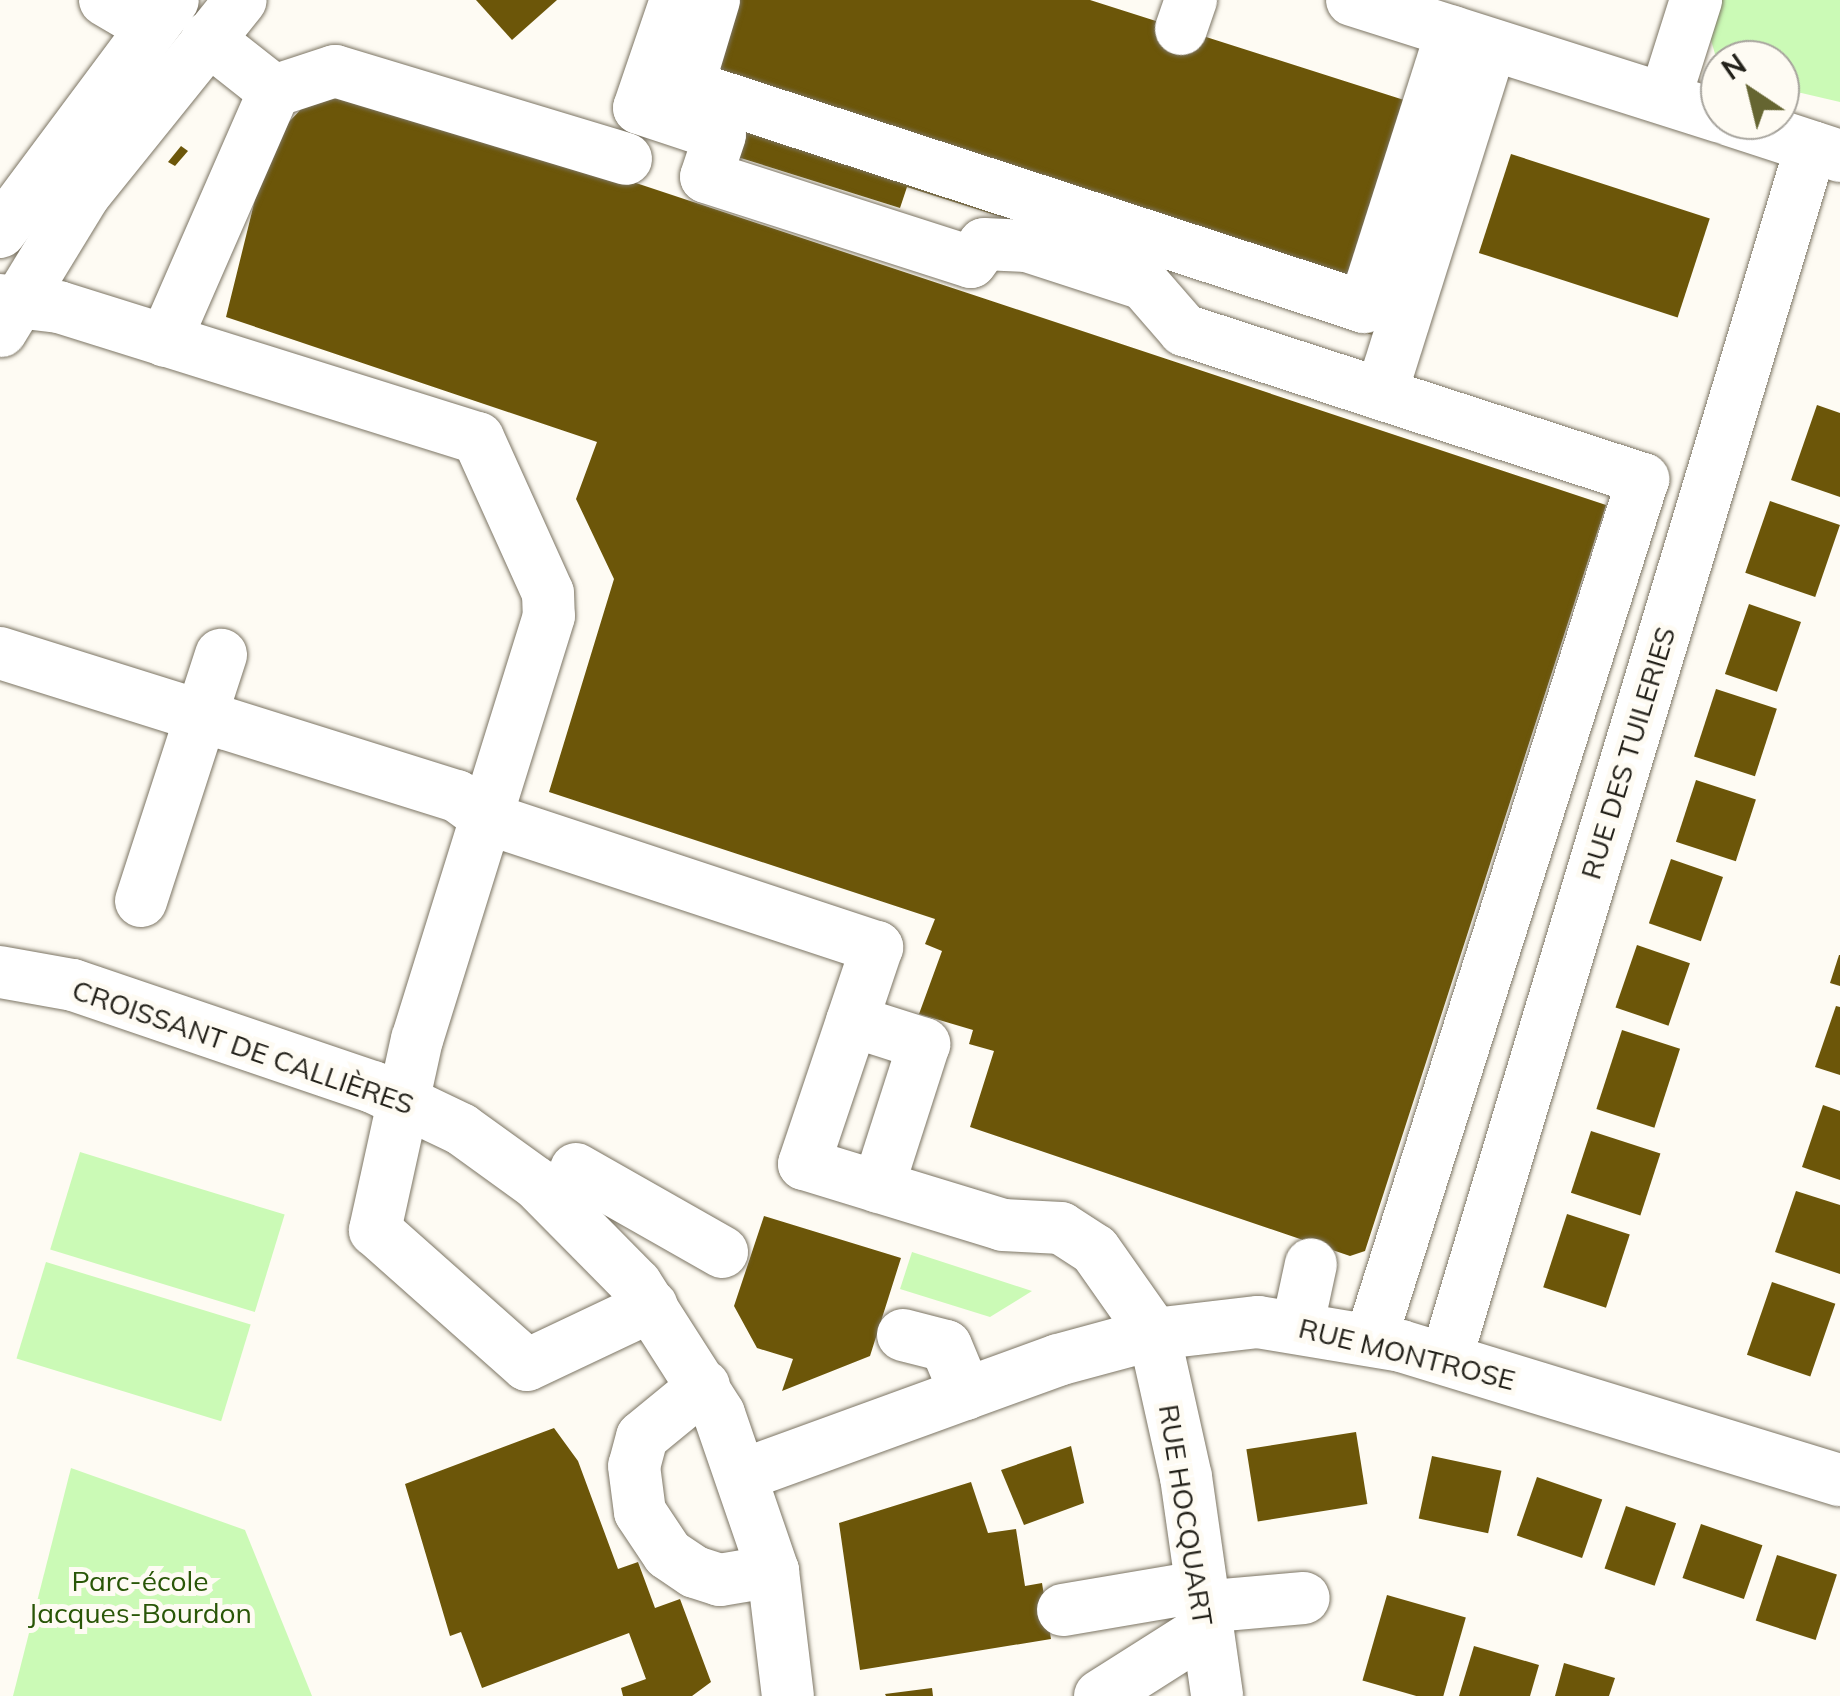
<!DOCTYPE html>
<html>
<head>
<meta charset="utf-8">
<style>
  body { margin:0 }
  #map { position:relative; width:1840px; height:1696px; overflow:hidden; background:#fefbf3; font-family:Mulish,sans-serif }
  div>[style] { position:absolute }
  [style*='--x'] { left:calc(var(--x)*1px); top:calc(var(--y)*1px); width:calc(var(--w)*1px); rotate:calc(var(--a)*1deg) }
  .green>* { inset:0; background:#cbfab6; transform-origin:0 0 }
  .building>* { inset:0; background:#6c5609; transform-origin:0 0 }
  .roads { filter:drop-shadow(0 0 2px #7c7564) drop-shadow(0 0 2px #7c7564) }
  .minor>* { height:52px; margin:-26px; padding:0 26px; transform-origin:26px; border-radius:26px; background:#fff }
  span { translate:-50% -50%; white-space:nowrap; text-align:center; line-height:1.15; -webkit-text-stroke:10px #fefbf3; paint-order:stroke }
  .street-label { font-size:28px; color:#24221b }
  .park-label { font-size:28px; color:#295607 }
  .north { position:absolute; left:1700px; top:40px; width:100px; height:100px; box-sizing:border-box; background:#fefbf3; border:2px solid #a7a49d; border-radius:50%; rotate:325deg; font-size:28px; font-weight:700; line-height:40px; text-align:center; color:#24221b }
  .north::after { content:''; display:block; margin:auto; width:35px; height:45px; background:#656531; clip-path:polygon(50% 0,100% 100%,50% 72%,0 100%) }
</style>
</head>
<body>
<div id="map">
  <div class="green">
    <div style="clip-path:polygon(1722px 0,1840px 0,1840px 102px,1780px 88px,1780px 60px,1718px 64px,1710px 37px)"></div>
    <div style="left:80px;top:1152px;width:214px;height:102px;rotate:17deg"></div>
    <div style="clip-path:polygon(912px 1252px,1032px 1291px,990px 1317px,900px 1289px)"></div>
    <div style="left:46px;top:1262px;width:214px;height:101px;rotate:17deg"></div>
    <div style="clip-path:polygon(71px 1468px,245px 1530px,312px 1696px,13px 1696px)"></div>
  </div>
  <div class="building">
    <div style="clip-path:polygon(476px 0,557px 0,512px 40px)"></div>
    <div style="clip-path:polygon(697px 0,1090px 0,1451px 115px,1379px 337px,907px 187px,900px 208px,731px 155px,665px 98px)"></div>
    <div style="clip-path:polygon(347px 87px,1606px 505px,1365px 1251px,1350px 1256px,970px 1127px,994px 1051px,969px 1044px,973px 1030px,919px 1014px,942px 951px,925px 944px,935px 919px,549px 792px,614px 579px,576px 499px,597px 442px,226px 317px,269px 143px,305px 105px)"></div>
    <div style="clip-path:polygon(181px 146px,188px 151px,175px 166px,168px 162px)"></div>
    <div style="left:1511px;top:154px;width:209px;height:104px;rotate:18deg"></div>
    <div style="clip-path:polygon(1817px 405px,1840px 413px,1840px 497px,1791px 480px)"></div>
    <div style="left:1770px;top:501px;width:74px;height:76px;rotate:19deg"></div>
    <div style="left:1749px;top:604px;width:55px;height:74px;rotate:19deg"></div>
    <div style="left:1716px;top:689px;width:64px;height:71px;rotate:18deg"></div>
    <div style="left:1696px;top:780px;width:63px;height:65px;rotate:18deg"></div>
    <div style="left:1671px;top:859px;width:55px;height:68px;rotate:19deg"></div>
    <div style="left:1637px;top:945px;width:56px;height:66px;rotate:19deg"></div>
    <div style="clip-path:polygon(1839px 955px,1840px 955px,1840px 986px,1830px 983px)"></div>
    <div style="clip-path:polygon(1836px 1006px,1840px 1007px,1840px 1075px,1815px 1067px)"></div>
    <div style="left:1622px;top:1030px;width:61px;height:83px;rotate:18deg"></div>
    <div style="clip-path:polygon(1823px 1105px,1840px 1111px,1840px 1180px,1802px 1167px)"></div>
    <div style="left:1591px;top:1131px;width:73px;height:65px;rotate:18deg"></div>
    <div style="clip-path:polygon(1796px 1191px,1840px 1205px,1840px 1274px,1775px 1252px)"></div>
    <div style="left:1567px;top:1214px;width:66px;height:77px;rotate:18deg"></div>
    <div style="clip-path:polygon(764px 1216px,901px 1258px,870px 1356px,782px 1391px,793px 1359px,757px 1348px,734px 1306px)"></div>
    <div style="left:1772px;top:1282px;width:67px;height:77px;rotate:19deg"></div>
    <div style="clip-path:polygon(554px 1428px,578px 1461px,618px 1569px,638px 1562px,655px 1608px,680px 1599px,711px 1682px,692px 1696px,623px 1696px,621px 1688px,646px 1679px,629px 1633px,482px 1688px,461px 1632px,450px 1636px,405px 1484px)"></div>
    <div style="left:1356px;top:1432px;width:73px;height:111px;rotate:81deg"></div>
    <div style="clip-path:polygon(1071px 1446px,1084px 1503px,1024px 1525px,1001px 1470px)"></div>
    <div style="left:1432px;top:1456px;width:71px;height:64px;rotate:12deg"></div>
    <div style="left:1537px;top:1477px;width:69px;height:62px;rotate:19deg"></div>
    <div style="clip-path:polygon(971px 1482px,988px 1533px,1016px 1529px,1025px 1586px,1042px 1583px,1051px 1639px,860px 1670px,839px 1523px)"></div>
    <div style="left:1626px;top:1506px;width:53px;height:66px;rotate:19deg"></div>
    <div style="left:1701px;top:1524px;width:65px;height:57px;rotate:19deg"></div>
    <div style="left:1777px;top:1555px;width:63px;height:69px;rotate:18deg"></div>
    <div style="left:1387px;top:1595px;width:82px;height:89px;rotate:16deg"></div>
    <div style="clip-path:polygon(1474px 1646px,1539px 1665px,1530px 1696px,1459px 1696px)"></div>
    <div style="clip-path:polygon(1564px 1663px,1615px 1678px,1609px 1696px,1555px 1696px)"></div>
    <div style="clip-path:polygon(932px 1688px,933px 1696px,886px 1696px,885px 1694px)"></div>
  </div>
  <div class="roads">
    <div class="minor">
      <div style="--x:105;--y:0;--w:53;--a:30.4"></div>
      <div style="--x:676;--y:0;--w:114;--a:108.9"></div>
      <div style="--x:639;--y:108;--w:85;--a:18.4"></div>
      <div style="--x:720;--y:135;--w:44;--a:108.4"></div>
      <div style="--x:706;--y:177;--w:278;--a:17.8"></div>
      <div style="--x:971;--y:262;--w:22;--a:-54"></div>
      <div style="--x:984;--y:244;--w:43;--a:2.7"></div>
      <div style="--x:1027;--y:246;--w:123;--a:18"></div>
      <div style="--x:1144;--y:284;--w:61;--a:49"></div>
      <div style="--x:1184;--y:330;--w:483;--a:18"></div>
      <div style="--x:1643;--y:479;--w:902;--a:107.55"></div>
      <div style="--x:714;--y:0;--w:90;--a:106.8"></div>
      <div style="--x:688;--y:86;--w:711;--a:18.1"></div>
      <div style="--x:1364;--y:307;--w:289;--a:-72.3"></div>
      <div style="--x:1352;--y:0;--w:386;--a:17.6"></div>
      <div style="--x:1181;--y:29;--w:31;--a:-71"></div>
      <div style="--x:274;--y:91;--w:64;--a:-18.2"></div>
      <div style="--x:335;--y:71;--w:304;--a:16.8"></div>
      <div style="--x:1665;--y:98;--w:103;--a:-72.4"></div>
      <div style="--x:1730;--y:120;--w:116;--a:18.1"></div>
      <div style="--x:0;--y:232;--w:289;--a:-53.3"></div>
      <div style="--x:0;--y:300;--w:59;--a:6.8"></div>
      <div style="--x:59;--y:307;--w:439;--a:17.4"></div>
      <div style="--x:478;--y:438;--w:170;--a:65.7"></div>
      <div style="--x:548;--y:593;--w:23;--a:88"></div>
      <div style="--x:549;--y:616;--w:443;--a:107.3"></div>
      <div style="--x:417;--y:1039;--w:196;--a:102.4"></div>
      <div style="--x:375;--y:1230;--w:203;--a:41.6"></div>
      <div style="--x:527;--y:1365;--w:138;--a:-25.3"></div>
      <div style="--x:1;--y:331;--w:159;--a:-58.6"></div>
      <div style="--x:84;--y:195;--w:250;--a:-51.2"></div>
      <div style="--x:165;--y:341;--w:273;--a:-66.4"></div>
      <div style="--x:274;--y:91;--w:85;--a:-141.7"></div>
      <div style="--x:1381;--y:394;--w:366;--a:-72.5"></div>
      <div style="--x:0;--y:653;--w:479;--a:17.4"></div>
      <div style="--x:457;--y:796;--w:39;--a:36"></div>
      <div style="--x:489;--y:819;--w:409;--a:18.3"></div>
      <div style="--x:877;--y:947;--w:229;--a:108.6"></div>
      <div style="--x:804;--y:1164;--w:208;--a:17"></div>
      <div style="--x:1003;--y:1225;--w:58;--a:3"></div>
      <div style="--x:1061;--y:1228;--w:40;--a:32.9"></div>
      <div style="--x:1095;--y:1250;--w:103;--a:54.9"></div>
      <div style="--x:1154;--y:1334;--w:147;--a:77.4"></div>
      <div style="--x:1186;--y:1477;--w:221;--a:81.9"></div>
      <div style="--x:141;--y:901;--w:259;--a:-72"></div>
      <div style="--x:0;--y:972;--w:74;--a:10.1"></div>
      <div style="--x:73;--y:985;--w:317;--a:18.8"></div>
      <div style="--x:373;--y:1087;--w:98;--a:25.5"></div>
      <div style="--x:461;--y:1129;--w:92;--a:35.8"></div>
      <div style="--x:536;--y:1183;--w:142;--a:45.3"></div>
      <div style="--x:636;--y:1284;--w:154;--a:57.4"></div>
      <div style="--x:719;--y:1414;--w:166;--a:71"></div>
      <div style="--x:773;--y:1571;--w:126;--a:83.2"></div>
      <div style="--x:852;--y:1021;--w:76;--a:17.7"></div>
      <div style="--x:924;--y:1044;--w:150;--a:107.8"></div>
      <div style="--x:576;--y:1169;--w:168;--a:29.6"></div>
      <div style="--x:1298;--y:1324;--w:61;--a:-77.8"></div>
      <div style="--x:903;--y:1335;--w:44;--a:14.3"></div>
      <div style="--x:946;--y:1346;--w:52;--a:67.4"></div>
      <div style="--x:1446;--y:1359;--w:1266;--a:-73.24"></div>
      <div style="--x:704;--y:1386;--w:80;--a:140.6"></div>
      <div style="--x:642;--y:1437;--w:30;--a:105"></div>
      <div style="--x:634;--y:1466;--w:46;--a:82.6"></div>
      <div style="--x:640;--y:1512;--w:50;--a:56.3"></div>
      <div style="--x:668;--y:1554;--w:32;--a:34"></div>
      <div style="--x:695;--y:1572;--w:26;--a:18"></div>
      <div style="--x:720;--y:1580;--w:54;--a:-9.6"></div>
      <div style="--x:745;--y:1474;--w:333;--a:-20"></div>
      <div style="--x:1058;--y:1360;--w:99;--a:-15.2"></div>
      <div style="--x:1154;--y:1334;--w:105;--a:-6.6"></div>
      <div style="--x:1258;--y:1322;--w:145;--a:9.5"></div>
      <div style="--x:1401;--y:1346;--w:459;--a:17"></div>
      <div style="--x:1201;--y:1607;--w:103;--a:-5"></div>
      <div style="--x:1063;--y:1610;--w:138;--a:-9.6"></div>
      <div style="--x:1100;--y:1696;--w:123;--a:-32.4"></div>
    </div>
  </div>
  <div class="street-label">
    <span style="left:1628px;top:753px;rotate:-73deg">RUE DES TUILERIES</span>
    <span style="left:243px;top:1047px;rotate:19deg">CROISSANT DE CALLIÈRES</span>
    <span style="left:1407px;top:1354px;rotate:14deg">RUE MONTROSE</span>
    <span style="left:1186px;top:1515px;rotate:81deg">RUE HOCQUART</span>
  </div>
  <div class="park-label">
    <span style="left:140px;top:1597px">Parc-école<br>Jacques-Bourdon</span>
  </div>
  <div class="north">N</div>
</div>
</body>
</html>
